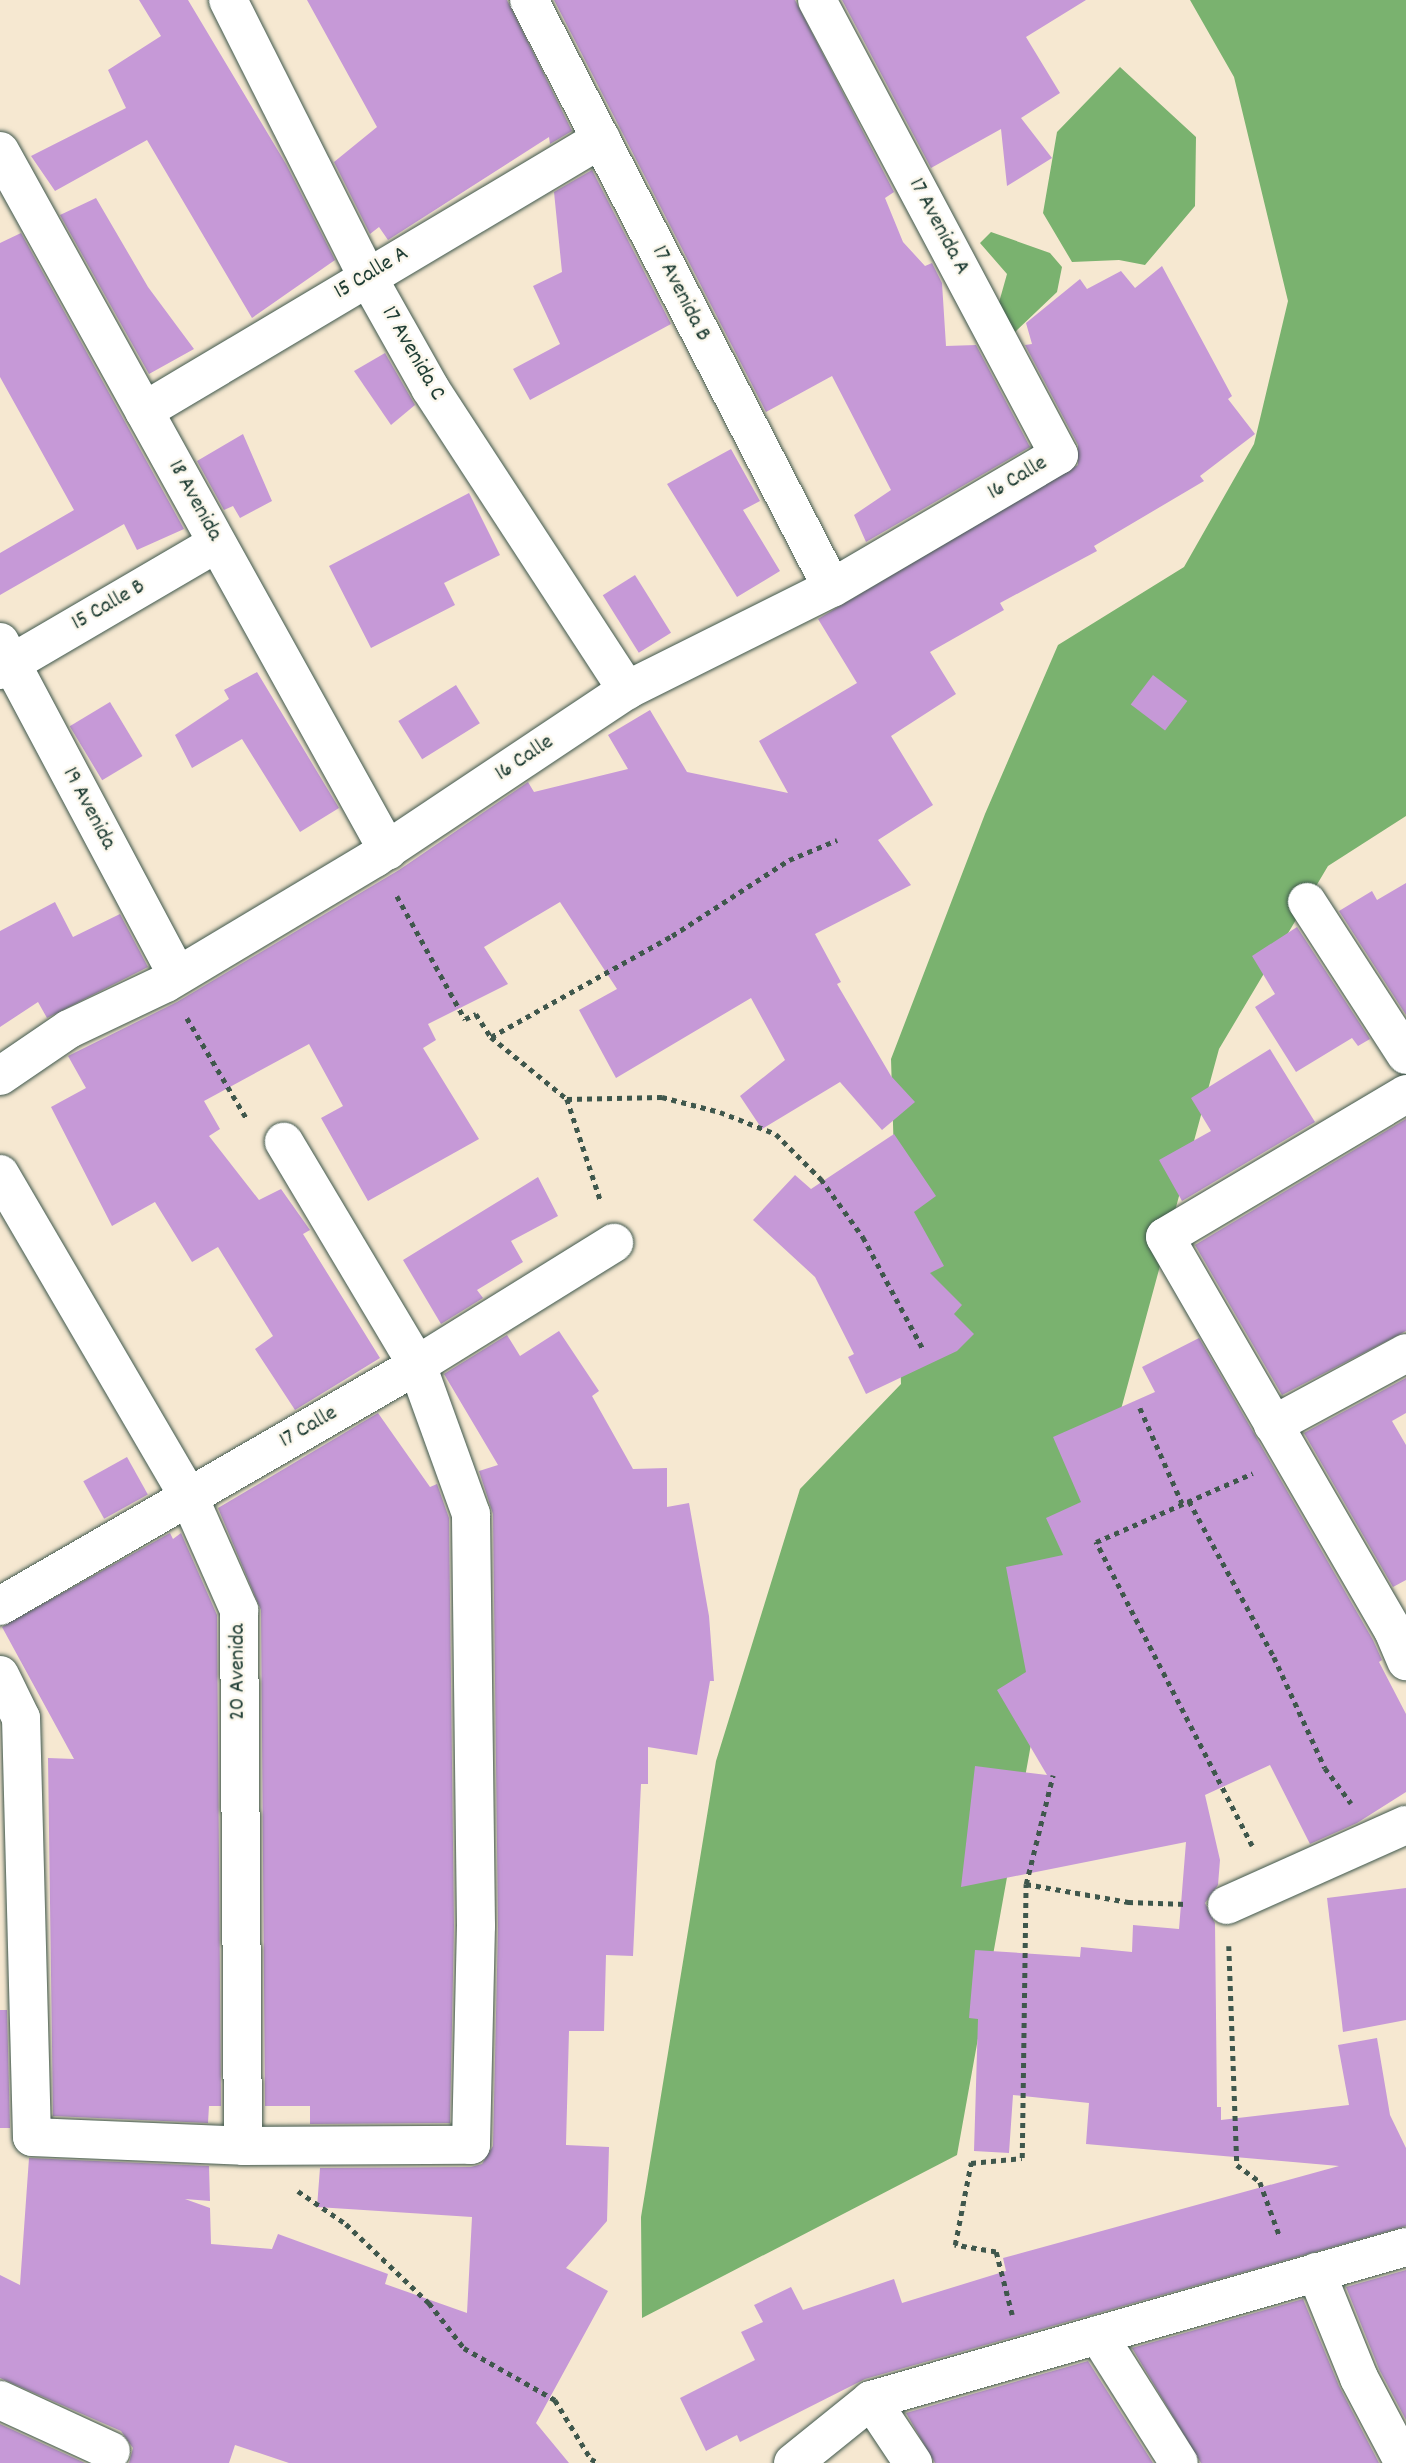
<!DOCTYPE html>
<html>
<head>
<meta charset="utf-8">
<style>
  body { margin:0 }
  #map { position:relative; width:1406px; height:2463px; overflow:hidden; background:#f6e8d1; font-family:Dekko,sans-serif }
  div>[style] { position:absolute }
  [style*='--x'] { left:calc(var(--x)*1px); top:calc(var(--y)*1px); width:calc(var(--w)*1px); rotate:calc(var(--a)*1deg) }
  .forest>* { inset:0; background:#7ab26f }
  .building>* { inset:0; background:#c699d7; transform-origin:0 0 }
  .path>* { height:4.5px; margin-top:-2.25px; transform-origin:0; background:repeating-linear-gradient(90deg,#3f574c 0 5px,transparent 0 10px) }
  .roads { filter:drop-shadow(0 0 2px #3f574c) drop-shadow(0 0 2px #3f574c) }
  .minor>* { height:38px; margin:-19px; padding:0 19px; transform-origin:19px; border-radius:19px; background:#fff }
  span { translate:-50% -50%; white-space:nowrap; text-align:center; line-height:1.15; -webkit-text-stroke:5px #fbf7ec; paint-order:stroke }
  .street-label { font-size:23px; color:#1f3d34 }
</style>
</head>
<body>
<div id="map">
  <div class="forest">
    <div style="clip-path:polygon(1190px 0,1406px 0,1406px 816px,1328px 866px,1219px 1049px,1033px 1733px,957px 2155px,642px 2318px,641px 2217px,716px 1761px,800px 1489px,901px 1384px,891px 1059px,985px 814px,1058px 645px,1184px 567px,1254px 444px,1288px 301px,1234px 77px)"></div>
    <div style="clip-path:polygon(1120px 67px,1196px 137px,1195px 206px,1145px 265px,1119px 260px,1072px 262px,1043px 213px,1057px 132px)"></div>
    <div style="clip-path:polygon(991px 232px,1050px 253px,1062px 267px,1057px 292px,1014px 333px,998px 306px,1007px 274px,980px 243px)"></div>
  </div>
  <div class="building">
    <div style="clip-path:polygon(139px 0,188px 0,286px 164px,335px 260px,252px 318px,147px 140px,55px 191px,31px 156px,126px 108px,108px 70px,161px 36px)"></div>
    <div style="clip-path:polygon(307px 0,507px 0,572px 131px,550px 144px,549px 137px,388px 240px,379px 227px,370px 234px,334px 162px,377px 127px)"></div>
    <div style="clip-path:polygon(554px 0,795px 0,894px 192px,885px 198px,903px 242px,925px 266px,932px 263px,942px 283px,946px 346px,976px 345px,1030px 447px,866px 542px,854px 515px,891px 490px,832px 376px,766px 412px)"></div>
    <div style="clip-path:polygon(842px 0,1086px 0,1026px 37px,1060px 93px,1021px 118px,1052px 158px,1007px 186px,1001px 129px,931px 168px)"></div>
    <div style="clip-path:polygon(592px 170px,671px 324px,530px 400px,513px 369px,560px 344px,533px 286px,562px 272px,554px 192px)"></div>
    <div style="clip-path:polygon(96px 198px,148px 287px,194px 349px,149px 374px,60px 215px)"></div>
    <div style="clip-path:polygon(21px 233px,184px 529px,137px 550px,124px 524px,0 595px,0 553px,74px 510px,0 377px,0 243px)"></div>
    <div style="clip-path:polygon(1162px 266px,1232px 396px,1228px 399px,1255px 434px,1200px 476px,1204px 481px,1094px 546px,1097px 551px,1000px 603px,1004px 610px,930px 652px,956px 694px,891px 736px,933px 805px,878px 840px,911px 885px,815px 934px,841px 982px,837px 984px,891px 1076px,915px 1102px,882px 1130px,840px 1082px,762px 1129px,740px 1096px,785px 1060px,751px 998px,616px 1078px,579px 1010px,617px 989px,560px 902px,484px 947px,508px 984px,428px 1024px,436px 1040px,423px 1048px,479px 1139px,368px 1201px,321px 1118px,343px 1106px,309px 1044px,204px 1101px,220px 1129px,209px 1136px,259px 1200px,281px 1189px,310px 1230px,303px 1234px,380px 1358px,295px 1410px,255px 1349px,273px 1336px,218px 1247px,192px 1262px,155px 1202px,112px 1226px,51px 1107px,86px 1088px,68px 1056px,177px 1002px,399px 870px,528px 782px,534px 792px,628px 769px,608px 735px,650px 710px,687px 772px,788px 793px,759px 741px,857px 683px,818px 619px,1078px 465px,1078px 445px,1025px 345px,1032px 344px,1026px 323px,1080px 279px,1087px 289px,1121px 271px,1135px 288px)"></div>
    <div style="clip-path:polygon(385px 353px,415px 405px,391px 425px,354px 371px)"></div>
    <div style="clip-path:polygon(243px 434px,272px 501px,240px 518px,233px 506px,224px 510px,197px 461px)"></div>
    <div style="clip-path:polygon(731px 449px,760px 501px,743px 510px,780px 571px,737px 597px,667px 484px)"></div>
    <div style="clip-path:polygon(469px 493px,500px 555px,444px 583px,455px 605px,371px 648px,329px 566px)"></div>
    <div style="left:635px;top:575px;width:68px;height:38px;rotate:58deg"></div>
    <div style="clip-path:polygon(257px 672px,339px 808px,300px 832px,242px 739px,192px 768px,175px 735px,229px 699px,224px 690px)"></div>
    <div style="left:1153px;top:675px;width:43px;height:37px;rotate:37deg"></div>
    <div style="left:456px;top:685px;width:45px;height:68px;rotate:58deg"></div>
    <div style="left:110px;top:702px;width:63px;height:47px;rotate:59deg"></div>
    <div style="clip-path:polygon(1406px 883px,1406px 1015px,1339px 911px,1372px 891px,1377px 900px)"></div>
    <div style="clip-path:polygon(55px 902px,73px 937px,120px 914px,148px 967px,47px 1018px,38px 1002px,0 1027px,0 931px)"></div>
    <div style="clip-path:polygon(1297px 927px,1370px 1039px,1358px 1046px,1352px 1038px,1296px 1072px,1255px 1007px,1275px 994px,1252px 956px)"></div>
    <div style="clip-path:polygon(1270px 1049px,1315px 1122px,1182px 1201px,1159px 1160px,1211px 1131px,1191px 1098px)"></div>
    <div style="clip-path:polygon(1406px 1119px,1406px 1331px,1282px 1395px,1195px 1245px)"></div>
    <div style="clip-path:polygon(894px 1134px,936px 1196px,914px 1212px,944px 1266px,930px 1273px,962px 1305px,954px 1314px,974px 1334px,957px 1351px,866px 1394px,848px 1357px,854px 1354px,815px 1277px,753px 1220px,795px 1175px,811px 1189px)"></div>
    <div style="clip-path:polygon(538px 1177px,558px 1216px,511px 1241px,523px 1262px,477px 1290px,483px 1298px,441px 1324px,403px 1260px)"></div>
    <div style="clip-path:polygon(559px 1331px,599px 1391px,592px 1396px,633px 1469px,667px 1468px,667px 1507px,689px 1503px,709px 1616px,714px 1681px,710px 1681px,697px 1755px,648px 1747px,648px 1784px,641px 1784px,633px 1956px,606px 1955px,604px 2031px,569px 2031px,566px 2145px,609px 2147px,607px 2221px,566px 2268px,608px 2291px,536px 2423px,569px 2463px,289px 2463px,235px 2445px,229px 2463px,129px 2463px,133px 2448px,121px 2431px,0 2378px,0 2275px,20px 2285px,29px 2158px,209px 2166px,210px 2201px,185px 2199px,210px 2208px,211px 2244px,272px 2249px,278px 2234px,388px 2274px,385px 2284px,467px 2313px,472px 2217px,317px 2207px,320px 2168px,471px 2167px,482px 2164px,493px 2146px,498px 1927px,493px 1514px,479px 1471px,498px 1465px,444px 1374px,507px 1335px,520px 1356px)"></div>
    <div style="clip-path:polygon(1199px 1338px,1373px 1640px,1382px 1660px,1379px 1662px,1406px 1714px,1406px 1792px,1357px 1823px,1310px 1844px,1270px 1765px,1205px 1795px,1220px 1860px,1218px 1885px,1205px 1903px,1215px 1923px,1217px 2107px,1221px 2107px,1221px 2120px,1349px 2105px,1338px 2045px,1377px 2038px,1390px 2115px,1406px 2148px,1406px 2226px,865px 2379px,740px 2442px,737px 2435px,706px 2451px,680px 2398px,755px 2360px,741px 2332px,763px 2322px,754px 2305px,791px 2287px,803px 2310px,894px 2279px,902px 2303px,1006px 2271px,1003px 2258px,1339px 2166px,1086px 2144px,1089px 2103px,1013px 2095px,1009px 2153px,974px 2151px,978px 2019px,969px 2018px,975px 1950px,1080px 1957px,1081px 1947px,1132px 1952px,1133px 1925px,1179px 1929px,1186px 1842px,961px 1887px,975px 1766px,1047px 1775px,997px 1690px,1026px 1672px,1006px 1567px,1063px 1555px,1046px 1518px,1081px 1502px,1053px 1437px,1155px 1392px,1142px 1367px)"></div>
    <div style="clip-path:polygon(1406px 1378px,1406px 1413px,1392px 1421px,1406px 1445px,1406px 1580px,1393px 1587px,1304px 1433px)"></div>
    <div style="clip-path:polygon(378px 1413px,430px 1487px,437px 1484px,449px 1518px,454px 1926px,450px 2123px,310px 2124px,310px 2106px,265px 2106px,261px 1610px,218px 1508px)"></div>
    <div style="left:127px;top:1457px;width:43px;height:50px;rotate:61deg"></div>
    <div style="clip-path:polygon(170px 1533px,173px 1539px,181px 1533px,217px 1615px,221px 2106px,209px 2106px,208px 2123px,53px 2116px,48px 1758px,74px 1759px,2px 1627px)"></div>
    <div style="clip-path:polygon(1406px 1888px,1406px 2020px,1343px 2032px,1327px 1898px)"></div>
    <div style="clip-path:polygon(0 2010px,7px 2010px,10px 2128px,0 2128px)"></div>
    <div style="clip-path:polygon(1406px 2270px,1406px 2420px,1379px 2369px,1346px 2287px)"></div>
    <div style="clip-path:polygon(1303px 2299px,1339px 2386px,1379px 2463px,1201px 2463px,1132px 2348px)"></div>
    <div style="clip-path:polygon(1088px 2361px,1153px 2463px,935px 2463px,906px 2413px)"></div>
    <div style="clip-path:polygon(0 2424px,85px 2463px,0 2463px)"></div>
  </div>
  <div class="path">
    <div style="--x:397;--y:896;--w:141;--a:61.1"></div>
    <div style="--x:465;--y:1019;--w:12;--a:-24"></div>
    <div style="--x:476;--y:1014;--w:27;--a:57"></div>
    <div style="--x:491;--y:1037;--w:98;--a:39.2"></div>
    <div style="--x:567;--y:1099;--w:108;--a:71.7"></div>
    <div style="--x:187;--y:1018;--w:117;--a:59.3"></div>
    <div style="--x:491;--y:1037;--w:207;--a:-29.2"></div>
    <div style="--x:672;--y:936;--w:140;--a:-33"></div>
    <div style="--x:789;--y:860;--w:52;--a:-22.6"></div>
    <div style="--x:567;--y:1099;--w:95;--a:-1.2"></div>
    <div style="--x:662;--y:1097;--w:60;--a:14.5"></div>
    <div style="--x:720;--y:1112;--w:60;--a:21.4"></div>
    <div style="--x:776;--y:1134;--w:64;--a:45"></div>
    <div style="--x:821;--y:1179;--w:72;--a:54.1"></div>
    <div style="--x:863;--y:1237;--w:127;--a:61.8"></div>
    <div style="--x:1140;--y:1408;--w:104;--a:66.1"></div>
    <div style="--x:1189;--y:1501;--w:178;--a:61.4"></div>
    <div style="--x:1274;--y:1657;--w:122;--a:65.3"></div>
    <div style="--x:1325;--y:1768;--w:44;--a:53.4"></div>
    <div style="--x:1252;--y:1846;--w:342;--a:-117.2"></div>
    <div style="--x:1096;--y:1542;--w:171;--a:-23.7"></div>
    <div style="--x:1026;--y:1884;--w:104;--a:10"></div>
    <div style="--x:1128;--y:1902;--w:59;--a:1.9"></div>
    <div style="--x:1229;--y:1946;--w:219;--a:87.9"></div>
    <div style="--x:1237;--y:2165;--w:29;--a:36"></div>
    <div style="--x:1260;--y:2182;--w:59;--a:70"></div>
    <div style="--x:298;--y:2191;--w:58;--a:34.5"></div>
    <div style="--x:346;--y:2224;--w:115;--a:43.6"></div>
    <div style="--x:429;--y:2303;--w:57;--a:52.1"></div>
    <div style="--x:464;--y:2348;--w:105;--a:29.7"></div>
    <div style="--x:555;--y:2400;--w:69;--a:58.6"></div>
    <div style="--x:591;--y:2459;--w:9;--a:27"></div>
    <div style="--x:1012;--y:2315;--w:65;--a:-104.3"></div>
    <div style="--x:996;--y:2252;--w:42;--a:-170.3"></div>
    <div style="--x:955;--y:2245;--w:84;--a:-79"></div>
    <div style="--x:971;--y:2163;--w:51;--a:-5.6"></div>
    <div style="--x:1022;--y:2158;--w:274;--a:-89.2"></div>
    <div style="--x:1026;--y:1884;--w:112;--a:-76.1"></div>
  </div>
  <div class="roads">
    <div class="minor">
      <div style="--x:228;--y:0;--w:309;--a:63.3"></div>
      <div style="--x:367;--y:276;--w:129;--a:60.6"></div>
      <div style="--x:430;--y:388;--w:361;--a:56.9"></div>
      <div style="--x:529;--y:0;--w:661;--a:62.74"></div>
      <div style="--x:0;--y:151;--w:800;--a:61"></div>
      <div style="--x:144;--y:411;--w:532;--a:-30.76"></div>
      <div style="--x:0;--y:642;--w:377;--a:62"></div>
      <div style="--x:0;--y:670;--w:251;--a:-30.3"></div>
      <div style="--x:1307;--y:902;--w:182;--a:57.1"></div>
      <div style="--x:0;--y:1076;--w:83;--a:-34.3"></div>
      <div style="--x:69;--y:1029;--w:107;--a:-25.4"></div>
      <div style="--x:166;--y:983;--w:244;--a:-30.9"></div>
      <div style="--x:375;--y:858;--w:303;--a:-33.7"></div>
      <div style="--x:627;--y:690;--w:229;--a:-26.5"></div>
      <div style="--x:832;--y:588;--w:263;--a:-30.4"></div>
      <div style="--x:1059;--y:455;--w:515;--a:-118.01"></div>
      <div style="--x:1406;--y:1094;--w:280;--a:149.3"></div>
      <div style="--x:1165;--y:1237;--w:454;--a:59.9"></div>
      <div style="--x:1393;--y:1630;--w:34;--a:67"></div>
      <div style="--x:0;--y:1174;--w:374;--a:59.7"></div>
      <div style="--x:189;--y:1497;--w:124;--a:66.1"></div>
      <div style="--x:239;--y:1610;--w:536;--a:89.57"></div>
      <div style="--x:1273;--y:1425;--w:151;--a:-28.4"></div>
      <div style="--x:0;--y:1606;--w:482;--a:-30"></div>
      <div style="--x:417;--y:1365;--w:232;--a:-31.8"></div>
      <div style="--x:0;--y:1675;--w:48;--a:64"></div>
      <div style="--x:21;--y:1718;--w:419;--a:88.5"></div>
      <div style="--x:32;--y:2137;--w:211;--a:2.4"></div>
      <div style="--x:243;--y:2146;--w:228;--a:-0.3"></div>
      <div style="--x:471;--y:2145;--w:219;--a:-88.7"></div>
      <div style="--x:476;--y:1926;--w:412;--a:-90.7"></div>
      <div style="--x:471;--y:1514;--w:158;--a:-109.9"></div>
      <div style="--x:417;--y:1365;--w:260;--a:-120.8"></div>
      <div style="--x:1227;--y:1905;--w:196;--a:-24.1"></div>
      <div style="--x:1316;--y:2272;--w:114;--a:67.9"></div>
      <div style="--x:1359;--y:2378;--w:96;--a:62.1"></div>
      <div style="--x:1098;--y:2335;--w:151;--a:57.7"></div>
      <div style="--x:0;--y:2400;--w:122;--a:24.7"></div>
      <div style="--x:871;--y:2400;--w:76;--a:56.3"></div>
      <div style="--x:793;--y:2463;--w:100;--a:-38.9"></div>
      <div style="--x:871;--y:2400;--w:556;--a:-15.96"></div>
    </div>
  </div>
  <div class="street-label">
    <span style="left:938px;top:227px;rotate:62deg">17 Avenida A</span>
    <span style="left:372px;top:274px;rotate:-31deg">15 Calle A</span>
    <span style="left:680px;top:294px;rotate:63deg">17 Avenida B</span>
    <span style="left:412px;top:354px;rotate:60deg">17 Avenida C</span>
    <span style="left:1018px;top:479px;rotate:-31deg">16 Calle</span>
    <span style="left:194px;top:501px;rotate:61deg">18 Avenida</span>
    <span style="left:109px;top:606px;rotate:-30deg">15 Calle B</span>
    <span style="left:525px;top:759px;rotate:-34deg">16 Calle</span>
    <span style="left:88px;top:809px;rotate:62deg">19 Avenida</span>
    <span style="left:309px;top:1428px;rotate:-30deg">17 Calle</span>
    <span style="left:239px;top:1672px;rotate:-90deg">20 Avenida</span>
  </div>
</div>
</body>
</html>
